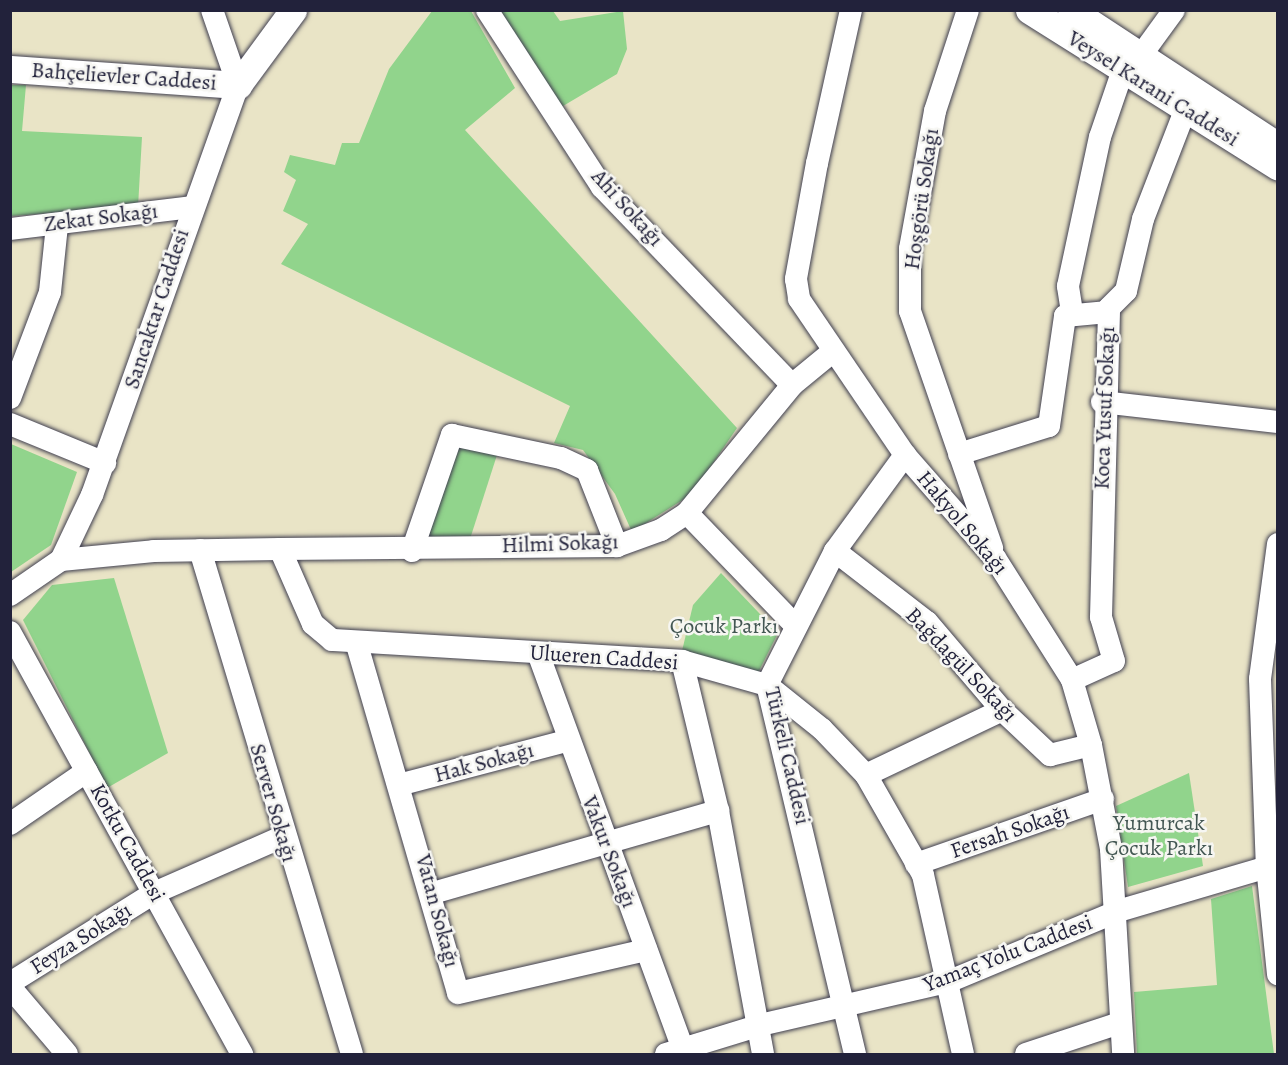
<!DOCTYPE html>
<html>
<head>
<meta charset="utf-8">
<style>
  body { margin:0 }
  #map { position:relative; width:1288px; height:1065px; overflow:hidden; background:#e9e4c6; font-family:Alegreya,serif }
  div>[style] { position:absolute }
  [style*='--x'] { left:calc(var(--x)*1px); top:calc(var(--y)*1px); width:calc(var(--w)*1px); rotate:calc(var(--a)*1deg) }
  .green>* { inset:0; background:#91d48c }
  .roads { filter:drop-shadow(0 0 2px #403f50) drop-shadow(0 0 2px #403f50) }
  .minor>* { height:22px; margin:-11px; padding:0 11px; transform-origin:11px; border-radius:11px; background:#fff }
  .major>* { height:27px; margin:-13.5px; padding:0 13.5px; transform-origin:13.5px; border-radius:13.5px; background:#fff }
  span { translate:-50% -50%; white-space:nowrap; text-align:center; line-height:1.15; -webkit-text-stroke:5px #f6f6f2; paint-order:stroke }
  .street-label { font-size:22px; color:#22223b }
  .park-label { font-size:22px; color:#435753 }
  .frame { position:absolute; inset:0; border:12px solid #22223b; pointer-events:none }
</style>
</head>
<body>
<div id="map">
  <div class="green">
    <div style="clip-path:polygon(432px 11px,471px 11px,515px 88px,465px 130px,737px 428px,692px 494px,632px 532px,615px 494px,583px 450px,554px 443px,570px 406px,281px 264px,308px 224px,283px 211px,296px 180px,284px 172px,290px 155px,335px 165px,342px 143px,359px 143px,389px 69px)"></div>
    <div style="clip-path:polygon(500px 11px,553px 11px,560px 21px,623px 11px,627px 49px,617px 74px,558px 109px)"></div>
    <div style="clip-path:polygon(11px 85px,26px 85px,22px 131px,142px 137px,138px 207px,11px 216px)"></div>
    <div style="clip-path:polygon(11px 444px,77px 472px,51px 545px,11px 572px)"></div>
    <div style="clip-path:polygon(458px 447px,497px 455px,470px 539px,427px 538px)"></div>
    <div style="clip-path:polygon(721px 573px,778px 633px,758px 673px,682px 651px,693px 605px)"></div>
    <div style="clip-path:polygon(114px 578px,168px 753px,107px 788px,23px 620px,52px 585px)"></div>
    <div style="clip-path:polygon(1189px 773px,1203px 866px,1128px 887px,1116px 806px)"></div>
    <div style="clip-path:polygon(1252px 886px,1274px 1054px,1137px 1054px,1134px 992px,1217px 985px,1211px 899px)"></div>
  </div>
  <div class="roads">
    <div class="minor">
      <div style="--x:487;--y:10;--w:211;--a:57"></div>
      <div style="--x:602;--y:187;--w:274;--a:46.2"></div>
      <div style="--x:851;--y:10;--w:157;--a:102.5"></div>
      <div style="--x:817;--y:163;--w:118;--a:100.3"></div>
      <div style="--x:796;--y:279;--w:20;--a:81"></div>
      <div style="--x:799;--y:299;--w:189;--a:55.8"></div>
      <div style="--x:905;--y:455;--w:137;--a:48.9"></div>
      <div style="--x:995;--y:558;--w:144;--a:57.7"></div>
      <div style="--x:1072;--y:680;--w:68;--a:73.7"></div>
      <div style="--x:1091;--y:745;--w:106;--a:79.1"></div>
      <div style="--x:1111;--y:849;--w:205;--a:86.6"></div>
      <div style="--x:968;--y:10;--w:106;--a:108.1"></div>
      <div style="--x:935;--y:111;--w:140;--a:100.3"></div>
      <div style="--x:910;--y:249;--w:62;--a:90"></div>
      <div style="--x:910;--y:311;--w:251;--a:70.9"></div>
      <div style="--x:1142;--y:54;--w:54;--a:-54"></div>
      <div style="--x:10;--y:229;--w:182;--a:-6.9"></div>
      <div style="--x:1072;--y:312;--w:26;--a:-99"></div>
      <div style="--x:1068;--y:286;--w:152;--a:-77.9"></div>
      <div style="--x:1100;--y:137;--w:71;--a:-71.1"></div>
      <div style="--x:10;--y:398;--w:113;--a:-69.3"></div>
      <div style="--x:50;--y:292;--w:67;--a:-84"></div>
      <div style="--x:1102;--y:402;--w:177;--a:6.5"></div>
      <div style="--x:10;--y:424;--w:103;--a:22.3"></div>
      <div style="--x:959;--y:454;--w:94;--a:-17.3"></div>
      <div style="--x:1049;--y:426;--w:111;--a:-81.7"></div>
      <div style="--x:1065;--y:316;--w:43;--a:-5.3"></div>
      <div style="--x:687;--y:513;--w:154;--a:46.1"></div>
      <div style="--x:1278;--y:544;--w:136;--a:97.6"></div>
      <div style="--x:1260;--y:679;--w:187;--a:87.9"></div>
      <div style="--x:1267;--y:866;--w:109;--a:84.2"></div>
      <div style="--x:280;--y:549;--w:337;--a:-0.5"></div>
      <div style="--x:617;--y:546;--w:47;--a:-20"></div>
      <div style="--x:661;--y:530;--w:31;--a:-33"></div>
      <div style="--x:687;--y:513;--w:166;--a:-50.6"></div>
      <div style="--x:792;--y:385;--w:52;--a:-39.5"></div>
      <div style="--x:200;--y:550;--w:526;--a:73.22"></div>
      <div style="--x:412;--y:551;--w:123;--a:-71"></div>
      <div style="--x:452;--y:435;--w:111;--a:11.9"></div>
      <div style="--x:561;--y:458;--w:29;--a:25"></div>
      <div style="--x:587;--y:470;--w:82;--a:68.5"></div>
      <div style="--x:835;--y:551;--w:116;--a:37.7"></div>
      <div style="--x:927;--y:622;--w:116;--a:49.6"></div>
      <div style="--x:1002;--y:710;--w:66;--a:43.2"></div>
      <div style="--x:1050;--y:755;--w:42;--a:-13.7"></div>
      <div style="--x:61;--y:560;--w:93;--a:-5.5"></div>
      <div style="--x:154;--y:551;--w:126;--a:-0.9"></div>
      <div style="--x:280;--y:549;--w:82;--a:66.3"></div>
      <div style="--x:313;--y:624;--w:25;--a:40"></div>
      <div style="--x:332;--y:640;--w:351;--a:3.4"></div>
      <div style="--x:682;--y:661;--w:88;--a:15.8"></div>
      <div style="--x:767;--y:685;--w:70;--a:38.7"></div>
      <div style="--x:822;--y:729;--w:64;--a:46.3"></div>
      <div style="--x:866;--y:775;--w:115;--a:60.3"></div>
      <div style="--x:923;--y:875;--w:183;--a:77.4"></div>
      <div style="--x:10;--y:595;--w:62;--a:-34.5"></div>
      <div style="--x:61;--y:560;--w:72;--a:-64.5"></div>
      <div style="--x:92;--y:495;--w:435;--a:-70.4"></div>
      <div style="--x:238;--y:85;--w:79;--a:-109.1"></div>
      <div style="--x:10;--y:632;--w:482;--a:61.2"></div>
      <div style="--x:357;--y:645;--w:362;--a:73.8"></div>
      <div style="--x:458;--y:993;--w:193;--a:-12.9"></div>
      <div style="--x:538;--y:653;--w:422;--a:69.9"></div>
      <div style="--x:682;--y:661;--w:154;--a:76.5"></div>
      <div style="--x:718;--y:811;--w:247;--a:79.5"></div>
      <div style="--x:1072;--y:680;--w:46;--a:-24.3"></div>
      <div style="--x:1114;--y:661;--w:46;--a:-106.5"></div>
      <div style="--x:1101;--y:617;--w:309;--a:-88.5"></div>
      <div style="--x:1109;--y:308;--w:24;--a:-45"></div>
      <div style="--x:1126;--y:291;--w:74;--a:-76.7"></div>
      <div style="--x:1143;--y:219;--w:133;--a:-68.8"></div>
      <div style="--x:866;--y:775;--w:151;--a:-25.5"></div>
      <div style="--x:402;--y:784;--w:170;--a:-14.7"></div>
      <div style="--x:10;--y:824;--w:93;--a:-34.5"></div>
      <div style="--x:916;--y:864;--w:198;--a:-19.2"></div>
      <div style="--x:433;--y:893;--w:297;--a:-16.1"></div>
      <div style="--x:10;--y:983;--w:170;--a:-32"></div>
      <div style="--x:154;--y:893;--w:140;--a:-23.6"></div>
      <div style="--x:10;--y:987;--w:88;--a:49.6"></div>
      <div style="--x:666;--y:1054;--w:98;--a:-17.1"></div>
      <div style="--x:760;--y:1025;--w:195;--a:-13"></div>
      <div style="--x:950;--y:981;--w:182;--a:-22.6"></div>
      <div style="--x:1118;--y:911;--w:167;--a:-16.4"></div>
      <div style="--x:855;--y:1054;--w:379;--a:-103.4"></div>
      <div style="--x:767;--y:685;--w:150;--a:-63.1"></div>
      <div style="--x:835;--y:551;--w:119;--a:-53.9"></div>
      <div style="--x:1026;--y:1054;--w:99;--a:-18.3"></div>
    </div>
    <div class="major">
      <div style="--x:1029;--y:10;--w:294;--a:32.2"></div>
      <div style="--x:1071;--y:10;--w:237;--a:33.3"></div>
      <div style="--x:10;--y:69;--w:229;--a:4"></div>
      <div style="--x:238;--y:85;--w:93;--a:-53.7"></div>
    </div>
  </div>
  <div class="street-label">
    <span style="left:124px;top:77px;rotate:4deg">Bahçelievler Caddesi</span>
    <span style="left:1153px;top:89px;rotate:32deg">Veysel Karani Caddesi</span>
    <span style="left:922px;top:199px;rotate:-82deg">Hoşgörü Sokağı</span>
    <span style="left:627px;top:208px;rotate:48deg">Ahi Sokağı</span>
    <span style="left:101px;top:218px;rotate:-7deg">Zekat Sokağı</span>
    <span style="left:157px;top:309px;rotate:-72deg">Sancaktar Caddesi</span>
    <span style="left:1105px;top:408px;rotate:-88deg">Koca Yusuf Sokağı</span>
    <span style="left:962px;top:523px;rotate:50deg">Hakyol Sokağı</span>
    <span style="left:560px;top:544px;rotate:-2deg">Hilmi Sokağı</span>
    <span style="left:604px;top:658px;rotate:4deg">Ulueren Caddesi</span>
    <span style="left:961px;top:665px;rotate:46deg">Bağdagül Sokağı</span>
    <span style="left:787px;top:756px;rotate:77deg">Türkeli Caddesi</span>
    <span style="left:484px;top:763px;rotate:-15deg">Hak Sokağı</span>
    <span style="left:273px;top:803px;rotate:74deg">Server Sokağı</span>
    <span style="left:1010px;top:832px;rotate:-19deg">Fersah Sokağı</span>
    <span style="left:127px;top:843px;rotate:61deg">Kotku Caddesi</span>
    <span style="left:609px;top:852px;rotate:69deg">Vakur Sokağı</span>
    <span style="left:437px;top:911px;rotate:75deg">Vatan Sokağı</span>
    <span style="left:81px;top:939px;rotate:-32deg">Feyza Sokağı</span>
    <span style="left:1008px;top:954px;rotate:-21deg">Yamaç Yolu Caddesi</span>
  </div>
  <div class="park-label">
    <span style="left:724px;top:627px">Çocuk Parkı</span>
    <span style="left:1159px;top:836px">Yumurcak<br>Çocuk Parkı</span>
  </div>
  <div class="frame"></div>
</div>
</body>
</html>
